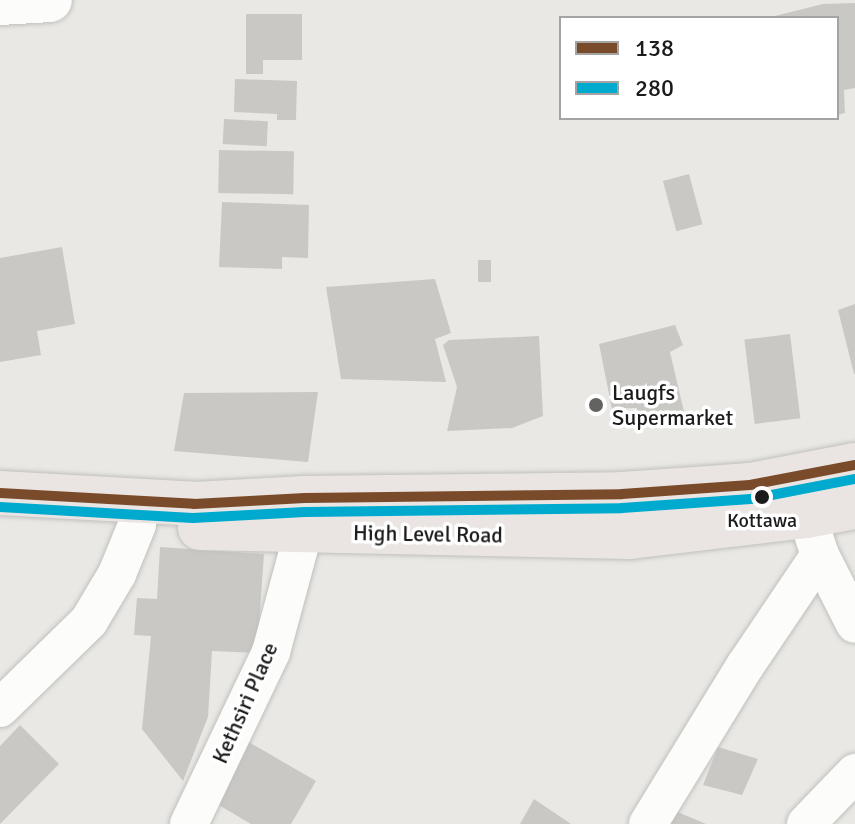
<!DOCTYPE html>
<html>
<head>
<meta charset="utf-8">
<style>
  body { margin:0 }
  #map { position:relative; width:855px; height:824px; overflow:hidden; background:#e9e8e4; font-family:Signika,sans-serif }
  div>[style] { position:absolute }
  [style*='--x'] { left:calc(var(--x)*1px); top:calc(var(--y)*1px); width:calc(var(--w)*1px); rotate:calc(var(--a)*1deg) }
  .building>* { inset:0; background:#cac8c5; transform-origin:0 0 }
  .roads { filter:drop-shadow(0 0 2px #c0c0be) drop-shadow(0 0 2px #c0c0be) }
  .minor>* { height:38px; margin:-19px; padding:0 19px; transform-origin:19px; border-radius:19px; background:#fcfcfb }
  .tertiary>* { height:44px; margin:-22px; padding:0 22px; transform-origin:22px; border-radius:22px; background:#fcfcfb }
  .trunk>* { height:44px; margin:-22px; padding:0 22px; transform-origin:22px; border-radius:22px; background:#eae5e2 }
  .bus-1>* { height:10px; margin:-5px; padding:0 5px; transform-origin:5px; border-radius:5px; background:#7a4b2a }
  .bus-2>* { height:10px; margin:-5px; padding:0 5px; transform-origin:5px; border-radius:5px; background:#00a9ce }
  .dots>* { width:22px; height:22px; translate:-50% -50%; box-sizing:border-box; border:4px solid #fff; border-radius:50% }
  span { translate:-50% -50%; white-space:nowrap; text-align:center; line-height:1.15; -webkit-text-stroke:7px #fff; paint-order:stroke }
  .bus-label { font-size:20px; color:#1b1b1b }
  .poi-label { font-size:22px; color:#1b1b1b }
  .left { translate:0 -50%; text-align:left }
  .street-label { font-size:22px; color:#1b1b1b }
  .legend { position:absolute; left:559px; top:16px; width:280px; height:104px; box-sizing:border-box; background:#fff; border:2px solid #a4a4a4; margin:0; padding:10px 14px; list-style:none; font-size:24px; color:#1b1b1b }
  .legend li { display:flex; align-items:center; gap:16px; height:40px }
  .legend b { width:40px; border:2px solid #a4a4a4 }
</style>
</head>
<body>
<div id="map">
  <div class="building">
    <div style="clip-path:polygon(855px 3px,855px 88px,844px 90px,845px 113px,837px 115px,837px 18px,771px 17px,823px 4px)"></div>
    <div style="clip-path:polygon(246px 14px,302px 14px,302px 60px,263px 60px,263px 74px,246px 74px)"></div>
    <div style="clip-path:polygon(235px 79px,297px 81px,296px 120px,277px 120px,277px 114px,234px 112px)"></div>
    <div style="left:224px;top:119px;width:44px;height:25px;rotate:3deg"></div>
    <div style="left:219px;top:150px;width:75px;height:43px;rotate:1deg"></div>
    <div style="left:689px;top:174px;width:52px;height:27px;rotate:75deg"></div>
    <div style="clip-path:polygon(222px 202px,309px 205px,308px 258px,282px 257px,282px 269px,219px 267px)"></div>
    <div style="clip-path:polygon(62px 247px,75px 324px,37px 331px,41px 355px,0 362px,0 258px)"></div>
    <div style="left:478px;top:260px;width:13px;height:22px"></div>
    <div style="clip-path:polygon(435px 279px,451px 333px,435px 339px,446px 382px,341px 379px,326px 287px)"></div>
    <div style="clip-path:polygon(855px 304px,855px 374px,854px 374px,838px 310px)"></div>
    <div style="clip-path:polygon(675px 325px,683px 345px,670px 352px,685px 416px,638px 427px,636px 408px,612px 409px,599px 344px)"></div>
    <div style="left:790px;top:334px;width:85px;height:46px;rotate:83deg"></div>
    <div style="clip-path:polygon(539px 336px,543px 416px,512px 428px,447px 431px,457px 387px,443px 345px,449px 340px)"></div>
    <div style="clip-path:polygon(318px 392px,308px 462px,174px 451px,184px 393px)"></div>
    <div style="clip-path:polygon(160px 547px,264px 554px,257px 653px,212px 651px,208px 717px,183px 781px,142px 729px,151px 636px,134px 635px,137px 598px,157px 599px)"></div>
    <div style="clip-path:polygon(20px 725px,59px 764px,0 824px,0 746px)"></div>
    <div style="clip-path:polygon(247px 741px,316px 781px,291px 824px,251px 824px,212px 801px)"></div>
    <div style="clip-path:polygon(718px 747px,758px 759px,742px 795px,703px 785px)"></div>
    <div style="clip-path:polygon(534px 799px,571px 824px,520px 824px)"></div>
    <div style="clip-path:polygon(673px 810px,706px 824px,664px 824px)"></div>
  </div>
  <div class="roads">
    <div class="minor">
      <div style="--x:820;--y:555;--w:77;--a:63.1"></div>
      <div style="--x:0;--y:708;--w:124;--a:-44.3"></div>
      <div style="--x:89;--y:621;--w:55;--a:-59.2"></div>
      <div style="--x:117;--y:574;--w:53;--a:-67.8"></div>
      <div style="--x:189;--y:824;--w:191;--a:-64.5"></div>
      <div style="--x:271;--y:652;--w:123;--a:-74.9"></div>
      <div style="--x:648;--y:824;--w:185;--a:-58.5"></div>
      <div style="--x:745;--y:666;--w:134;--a:-56"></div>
      <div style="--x:820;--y:555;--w:41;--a:-108.4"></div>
      <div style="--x:806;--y:824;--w:71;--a:-46.1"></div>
    </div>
    <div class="tertiary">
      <div style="--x:0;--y:3;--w:50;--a:-3.4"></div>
    </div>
    <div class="trunk">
      <div style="--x:0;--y:493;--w:194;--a:3.2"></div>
      <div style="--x:194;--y:504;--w:111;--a:-3.1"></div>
      <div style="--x:305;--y:498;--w:317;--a:-0.7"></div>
      <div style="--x:622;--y:494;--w:128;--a:-4"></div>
      <div style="--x:750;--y:485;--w:107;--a:-10.8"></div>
      <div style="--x:200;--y:528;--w:430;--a:1.2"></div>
      <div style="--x:630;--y:537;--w:178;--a:-6.8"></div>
      <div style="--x:807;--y:516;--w:49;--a:-10.6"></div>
    </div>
  </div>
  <div class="bus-1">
    <div style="--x:0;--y:493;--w:194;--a:3.2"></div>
    <div style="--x:194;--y:504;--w:111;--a:-3.1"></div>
    <div style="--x:305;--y:498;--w:317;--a:-0.7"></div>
    <div style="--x:622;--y:494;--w:128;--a:-4"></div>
    <div style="--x:750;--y:485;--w:107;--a:-10.8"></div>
  </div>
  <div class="bus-2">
    <div style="--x:0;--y:507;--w:193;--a:3.3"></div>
    <div style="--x:193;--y:518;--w:112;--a:-3.1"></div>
    <div style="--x:305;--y:512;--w:317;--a:-0.7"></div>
    <div style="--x:622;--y:508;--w:129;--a:-4"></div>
    <div style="--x:751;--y:499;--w:106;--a:-10.9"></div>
  </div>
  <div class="dots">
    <div style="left:596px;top:405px;background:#636361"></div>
    <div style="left:762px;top:497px;background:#1b1b1b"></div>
  </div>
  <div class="bus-label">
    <span style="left:762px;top:520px">Kottawa</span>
  </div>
  <div class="poi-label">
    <span class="left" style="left:612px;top:405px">Laugfs<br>Supermarket</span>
  </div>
  <div class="street-label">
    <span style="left:428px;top:534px;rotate:1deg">High Level Road</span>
    <span style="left:245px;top:703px;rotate:-66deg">Kethsiri Place</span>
  </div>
  <ul class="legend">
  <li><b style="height:10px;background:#7a4b2a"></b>138</li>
  <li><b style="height:10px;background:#00a9ce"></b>280</li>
  </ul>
</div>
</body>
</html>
